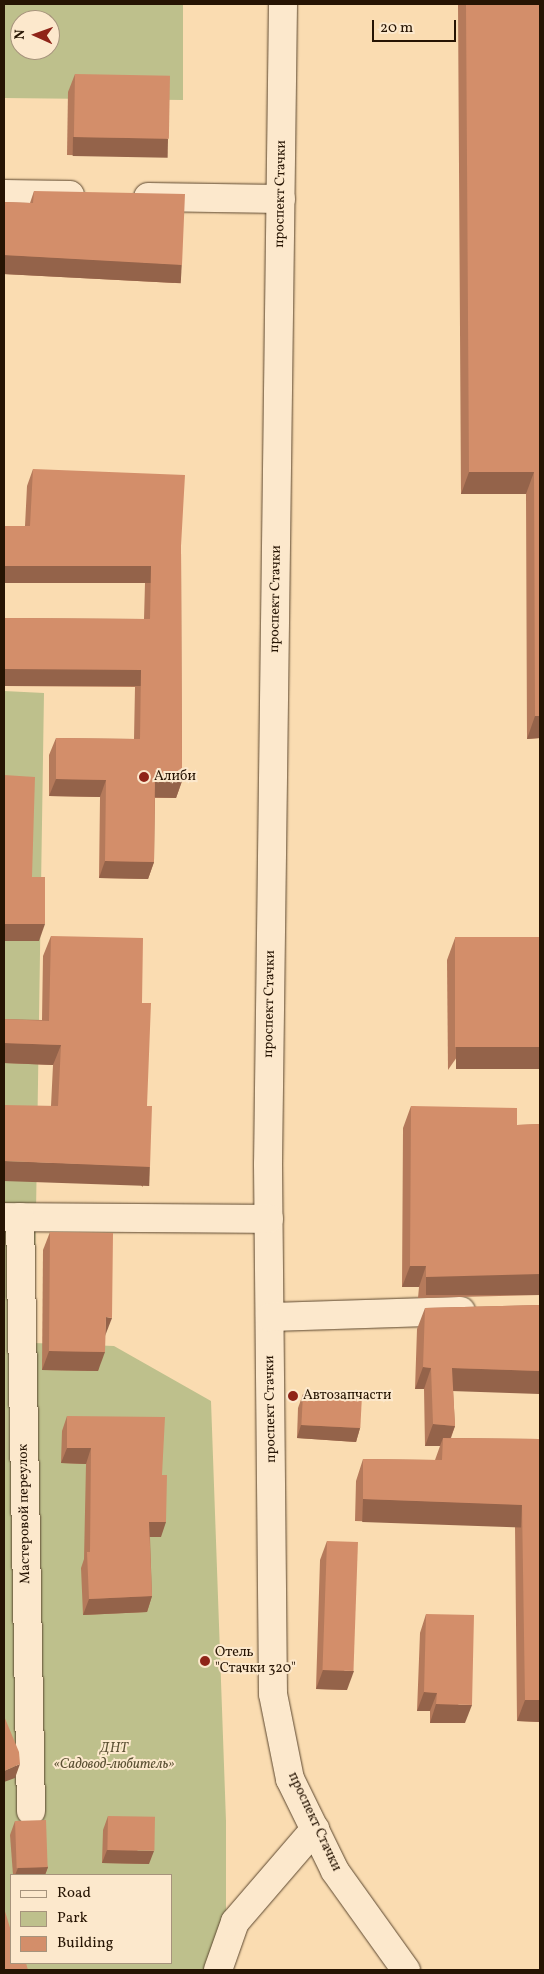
<!DOCTYPE html>
<html>
<head>
<meta charset="utf-8">
<style>
  body { margin:0 }
  #map { position:relative; width:544px; height:1974px; overflow:hidden; background:#fadcb1; font-family:Vollkorn,serif }
  div>[style] { position:absolute }
  [style*='--x'] { left:calc(var(--x)*1px); top:calc(var(--y)*1px); width:calc(var(--w)*1px); rotate:calc(var(--a)*1deg) }
  .green>* { inset:0; background:#bec08c }
  .roads { filter:drop-shadow(0 0 1px #5b462e) drop-shadow(0 0 1px #5b462e) }
  .minor>* { height:28px; margin:-14px; padding:0 14px; transform-origin:14px; border-radius:14px; background:#fce8cc }
  .wall>* { inset:0; background:#b57a5b }
  .shaded-wall>* { inset:0; background:#94634a; transform-origin:0 0 }
  .building>* { inset:0; background:#d38e6a; transform-origin:0 0 }
  .dots>* { width:14px; height:14px; translate:-50% -50%; box-sizing:border-box; border:2px solid #fce8cc; border-radius:50% }
  span { translate:-50% -50%; white-space:nowrap; text-align:center; line-height:1.15; -webkit-text-stroke:4px #fce8cc; paint-order:stroke }
  .street-label { font-size:14px; color:#261403 }
  .poi-label { font-size:14px; color:#261403 }
  .left { translate:0 -50%; text-align:left }
  .park-label { font-size:14px; color:#5b5033; font-style:italic }
  .frame { position:absolute; inset:0; border:5px solid #261403; pointer-events:none }
  .legend { position:absolute; left:10px; top:1874px; width:162px; height:90px; box-sizing:border-box; background:#fce8cc; border:1px solid #a6937c; margin:0; padding:6px 9px; list-style:none; font-size:15px; color:#261403 }
  .legend li { display:flex; align-items:center; gap:10px; height:25px }
  .legend b { width:25px; border:1px solid #a6937c }
  .north { position:absolute; left:10px; top:10px; width:50px; height:50px; box-sizing:border-box; background:#fce8cc; border:1px solid #a6937c; border-radius:50%; rotate:272deg; font-size:14px; font-weight:700; line-height:20px; text-align:center; color:#261403 }
  .north::after { content:''; display:block; margin:auto; width:18px; height:22px; background:#8f2418; clip-path:polygon(50% 0,100% 100%,50% 72%,0 100%) }
  .scale { position:absolute; left:372px; top:20px; width:84px; height:22px; box-sizing:border-box; border:2px solid #261403; border-top:0; padding-left:6px; font-size:15px; line-height:18px; white-space:nowrap; color:#261403; -webkit-text-stroke:4px #fce8cc; paint-order:stroke }
</style>
</head>
<body>
<div id="map">
  <div class="green">
    <div style="clip-path:polygon(evenodd,4px 4px,183px 4px,183px 100px,4px 98px,4px 4px,20px 20px,50px 20px,50px 50px,20px 50px,20px 20px)"></div>
    <div style="clip-path:polygon(evenodd,4px 691px,44px 693px,34px 1343px,114px 1346px,211px 1401px,226px 1821px,226px 1970px,4px 1970px,4px 691px,11px 1875px,171px 1875px,171px 1963px,11px 1963px,11px 1875px)"></div>
  </div>
  <div class="roads">
    <div class="minor">
      <div style="--x:283;--y:4;--w:1160;--a:90.74"></div>
      <div style="--x:268;--y:1164;--w:530;--a:89.46"></div>
      <div style="--x:273;--y:1694;--w:87;--a:78.7"></div>
      <div style="--x:290;--y:1779;--w:102;--a:63.9"></div>
      <div style="--x:335;--y:1871;--w:122;--a:54.4"></div>
      <div style="--x:4;--y:194;--w:66;--a:0.9"></div>
      <div style="--x:148;--y:197;--w:133;--a:0.9"></div>
      <div style="--x:4;--y:1217;--w:265;--a:0.4"></div>
      <div style="--x:20;--y:1217;--w:594;--a:88.94"></div>
      <div style="--x:270;--y:1317;--w:191;--a:-1.8"></div>
      <div style="--x:218;--y:1970;--w:51;--a:-70.5"></div>
      <div style="--x:235;--y:1922;--w:123;--a:-49.3"></div>
    </div>
  </div>
  <div class="wall">
    <div style="clip-path:polygon(458px 4px,540px 4px,540px 738px,527px 739px,526px 494px,461px 494px)"></div>
    <div style="clip-path:polygon(75px 74px,168px 139px,162px 157px,67px 155px,68px 92px)"></div>
    <div style="clip-path:polygon(34px 191px,175px 283px,4px 274px,4px 202px,30px 203px)"></div>
    <div style="clip-path:polygon(33px 469px,181px 546px,182px 781px,176px 798px,155px 798px,154px 862px,148px 879px,99px 878px,100px 797px,49px 796px,49px 755px,56px 738px,134px 739px,135px 687px,4px 686px,4px 618px,144px 619px,145px 583px,4px 583px,4px 526px,25px 526px,27px 486px)"></div>
    <div style="clip-path:polygon(51px 936px,142px 1003px,143px 1187px,51px 1106px,53px 1065px,4px 1063px,4px 1019px,42px 1020px,43px 956px)"></div>
    <div style="clip-path:polygon(540px 937px,448px 1070px,447px 960px,455px 938px)"></div>
    <div style="clip-path:polygon(411px 1106px,517px 1125px,540px 1124px,540px 1295px,418px 1298px,419px 1287px,402px 1287px,403px 1128px)"></div>
    <div style="clip-path:polygon(50px 1232px,105px 1335px,98px 1371px,42px 1370px,43px 1250px)"></div>
    <div style="clip-path:polygon(540px 1305px,540px 1393px,453px 1390px,455px 1426px,451px 1438px,540px 1439px,540px 1722px,517px 1721px,515px 1526px,355px 1521px,356px 1481px,363px 1459px,435px 1460px,440px 1446px,425px 1446px,424px 1389px,415px 1389px,417px 1329px,425px 1308px)"></div>
    <div style="clip-path:polygon(303px 1394px,360px 1428px,356px 1442px,297px 1438px,298px 1408px)"></div>
    <div style="clip-path:polygon(67px 1416px,162px 1475px,161px 1537px,150px 1537px,152px 1596px,147px 1612px,83px 1615px,81px 1568px,84px 1559px,86px 1464px,61px 1463px,62px 1431px)"></div>
    <div style="clip-path:polygon(327px 1541px,347px 1690px,316px 1689px,320px 1560px)"></div>
    <div style="clip-path:polygon(426px 1614px,465px 1723px,430px 1723px,430px 1711px,417px 1711px,420px 1633px)"></div>
    <div style="clip-path:polygon(108px 1816px,149px 1864px,102px 1863px,103px 1830px)"></div>
    <div style="clip-path:polygon(15px 1821px,48px 1867px,45px 1875px,13px 1875px,10px 1835px)"></div>
  </div>
  <div class="shaded-wall">
    <div style="left:73px;top:137px;width:95px;height:19px;rotate:1deg"></div>
    <div style="left:4px;top:255px;width:178px;height:19px;rotate:3deg"></div>
    <div style="clip-path:polygon(469px 472px,534px 472px,526px 494px,461px 494px)"></div>
    <div style="left:4px;top:566px;width:147px;height:17px"></div>
    <div style="left:4px;top:669px;width:137px;height:17px"></div>
    <div style="clip-path:polygon(535px 716px,540px 716px,540px 738px,527px 739px)"></div>
    <div style="clip-path:polygon(56px 779px,106px 780px,100px 797px,49px 796px)"></div>
    <div style="clip-path:polygon(155px 780px,182px 781px,176px 798px,149px 797px)"></div>
    <div style="clip-path:polygon(105px 861px,154px 862px,148px 879px,99px 878px)"></div>
    <div style="clip-path:polygon(4px 924px,45px 924px,39px 941px,4px 941px)"></div>
    <div style="clip-path:polygon(4px 1043px,61px 1045px,53px 1065px,4px 1063px)"></div>
    <div style="left:540px;top:1047px;width:22px;height:84px;rotate:90deg"></div>
    <div style="left:4px;top:1161px;width:146px;height:20px;rotate:2deg"></div>
    <div style="clip-path:polygon(410px 1266px,426px 1266px,419px 1287px,402px 1287px)"></div>
    <div style="left:540px;top:1274px;width:21px;height:114px;rotate:90deg"></div>
    <div style="clip-path:polygon(106px 1317px,112px 1318px,105px 1336px)"></div>
    <div style="clip-path:polygon(49px 1351px,105px 1352px,98px 1371px,42px 1370px)"></div>
    <div style="clip-path:polygon(423px 1367px,431px 1368px,424px 1389px,415px 1389px)"></div>
    <div style="left:452px;top:1368px;width:88px;height:23px;rotate:2deg"></div>
    <div style="clip-path:polygon(433px 1424px,455px 1426px,447px 1447px,443px 1438px,440px 1446px,425px 1446px)"></div>
    <div style="clip-path:polygon(301px 1425px,360px 1428px,356px 1442px,297px 1438px)"></div>
    <div style="clip-path:polygon(67px 1448px,91px 1448px,86px 1464px,61px 1463px)"></div>
    <div style="left:363px;top:1499px;width:159px;height:23px;rotate:2deg"></div>
    <div style="clip-path:polygon(149px 1522px,166px 1522px,161px 1537px,143px 1537px)"></div>
    <div style="clip-path:polygon(152px 1596px,147px 1612px,83px 1615px,89px 1599px)"></div>
    <div style="clip-path:polygon(323px 1670px,354px 1671px,347px 1690px,316px 1689px)"></div>
    <div style="clip-path:polygon(424px 1692px,437px 1693px,430px 1711px,417px 1711px)"></div>
    <div style="clip-path:polygon(525px 1700px,540px 1700px,540px 1722px,517px 1721px)"></div>
    <div style="clip-path:polygon(436px 1704px,472px 1705px,465px 1723px,430px 1723px)"></div>
    <div style="clip-path:polygon(20px 1764px,15px 1778px,4px 1782px,4px 1771px)"></div>
    <div style="clip-path:polygon(107px 1850px,154px 1851px,149px 1864px,102px 1863px)"></div>
    <div style="clip-path:polygon(48px 1867px,45px 1875px,15px 1875px,18px 1868px)"></div>
  </div>
  <div class="building">
    <div style="clip-path:polygon(466px 4px,540px 4px,540px 716px,535px 716px,534px 472px,469px 472px)"></div>
    <div style="left:75px;top:74px;width:95px;height:63px;rotate:1deg"></div>
    <div style="clip-path:polygon(34px 191px,185px 194px,182px 265px,4px 255px,4px 202px,33px 203px)"></div>
    <div style="clip-path:polygon(33px 469px,185px 475px,181px 546px,182px 781px,155px 780px,154px 862px,105px 861px,106px 780px,56px 779px,56px 738px,140px 739px,141px 670px,4px 669px,4px 618px,150px 619px,151px 566px,4px 566px,4px 526px,30px 526px)"></div>
    <div style="clip-path:polygon(4px 775px,35px 777px,32px 877px,45px 877px,45px 924px,4px 924px)"></div>
    <div style="clip-path:polygon(51px 936px,143px 938px,142px 1003px,151px 1003px,147px 1106px,152px 1106px,150px 1167px,4px 1161px,4px 1105px,58px 1106px,61px 1045px,4px 1043px,4px 1019px,49px 1021px)"></div>
    <div style="left:540px;top:937px;width:110px;height:85px;rotate:90deg"></div>
    <div style="clip-path:polygon(411px 1106px,517px 1108px,517px 1125px,540px 1124px,540px 1274px,426px 1277px,426px 1266px,410px 1266px)"></div>
    <div style="clip-path:polygon(50px 1232px,113px 1233px,112px 1318px,106px 1317px,105px 1352px,49px 1351px)"></div>
    <div style="clip-path:polygon(540px 1305px,540px 1371px,452px 1368px,455px 1426px,433px 1424px,431px 1368px,423px 1367px,425px 1308px)"></div>
    <div style="left:303px;top:1394px;width:59px;height:31px;rotate:3deg"></div>
    <div style="clip-path:polygon(67px 1416px,165px 1417px,162px 1475px,167px 1475px,166px 1522px,149px 1522px,152px 1596px,89px 1599px,87px 1552px,90px 1552px,91px 1448px,67px 1448px)"></div>
    <div style="clip-path:polygon(443px 1438px,540px 1439px,540px 1700px,525px 1700px,522px 1505px,363px 1499px,363px 1459px,442px 1460px)"></div>
    <div style="left:327px;top:1541px;width:31px;height:129px;rotate:2deg"></div>
    <div style="clip-path:polygon(426px 1614px,474px 1615px,472px 1705px,436px 1704px,437px 1693px,424px 1692px)"></div>
    <div style="clip-path:polygon(4px 1716px,19px 1752px,20px 1764px,4px 1771px)"></div>
    <div style="left:108px;top:1816px;width:47px;height:34px;rotate:1deg"></div>
    <div style="left:46px;top:1820px;width:47px;height:31px;rotate:88deg"></div>
    <div style="clip-path:polygon(4px 1908px,11px 1931px,11px 1963px,26px 1963px,28px 1970px,4px 1970px)"></div>
  </div>
  <div class="dots">
    <div style="left:144px;top:777px;background:#8f2418"></div>
    <div style="left:293px;top:1396px;background:#8f2418"></div>
    <div style="left:205px;top:1661px;background:#8f2418"></div>
  </div>
  <div class="street-label">
    <span style="left:281px;top:194px;rotate:-89deg">проспект Стачки</span>
    <span style="left:276px;top:599px;rotate:-89deg">проспект Стачки</span>
    <span style="left:270px;top:1004px;rotate:-89deg">проспект Стачки</span>
    <span style="left:271px;top:1409px;rotate:-91deg">проспект Стачки</span>
    <span style="left:25px;top:1514px;rotate:-91deg">Мастеровой переулок</span>
    <span style="left:314px;top:1822px;rotate:65deg">проспект Стачки</span>
  </div>
  <div class="poi-label">
    <span class="left" style="left:154px;top:777px">Алиби</span>
    <span class="left" style="left:303px;top:1396px">Автозапчасти</span>
    <span class="left" style="left:215px;top:1661px">Отель<br>"Стачки 320"</span>
  </div>
  <div class="park-label">
    <span style="left:114px;top:1757px">ДНТ<br>«Садовод-любитель»</span>
  </div>
  <div class="frame"></div>
  <ul class="legend">
  <li><b style="height:6px;background:#fce8cc"></b>Road</li>
  <li><b style="height:14px;background:#bec08c"></b>Park</li>
  <li><b style="height:14px;background:#d38e6a"></b>Building</li>
  </ul>
  <div class="north">N</div>
  <div class="scale">20 m</div>
</div>
</body>
</html>
